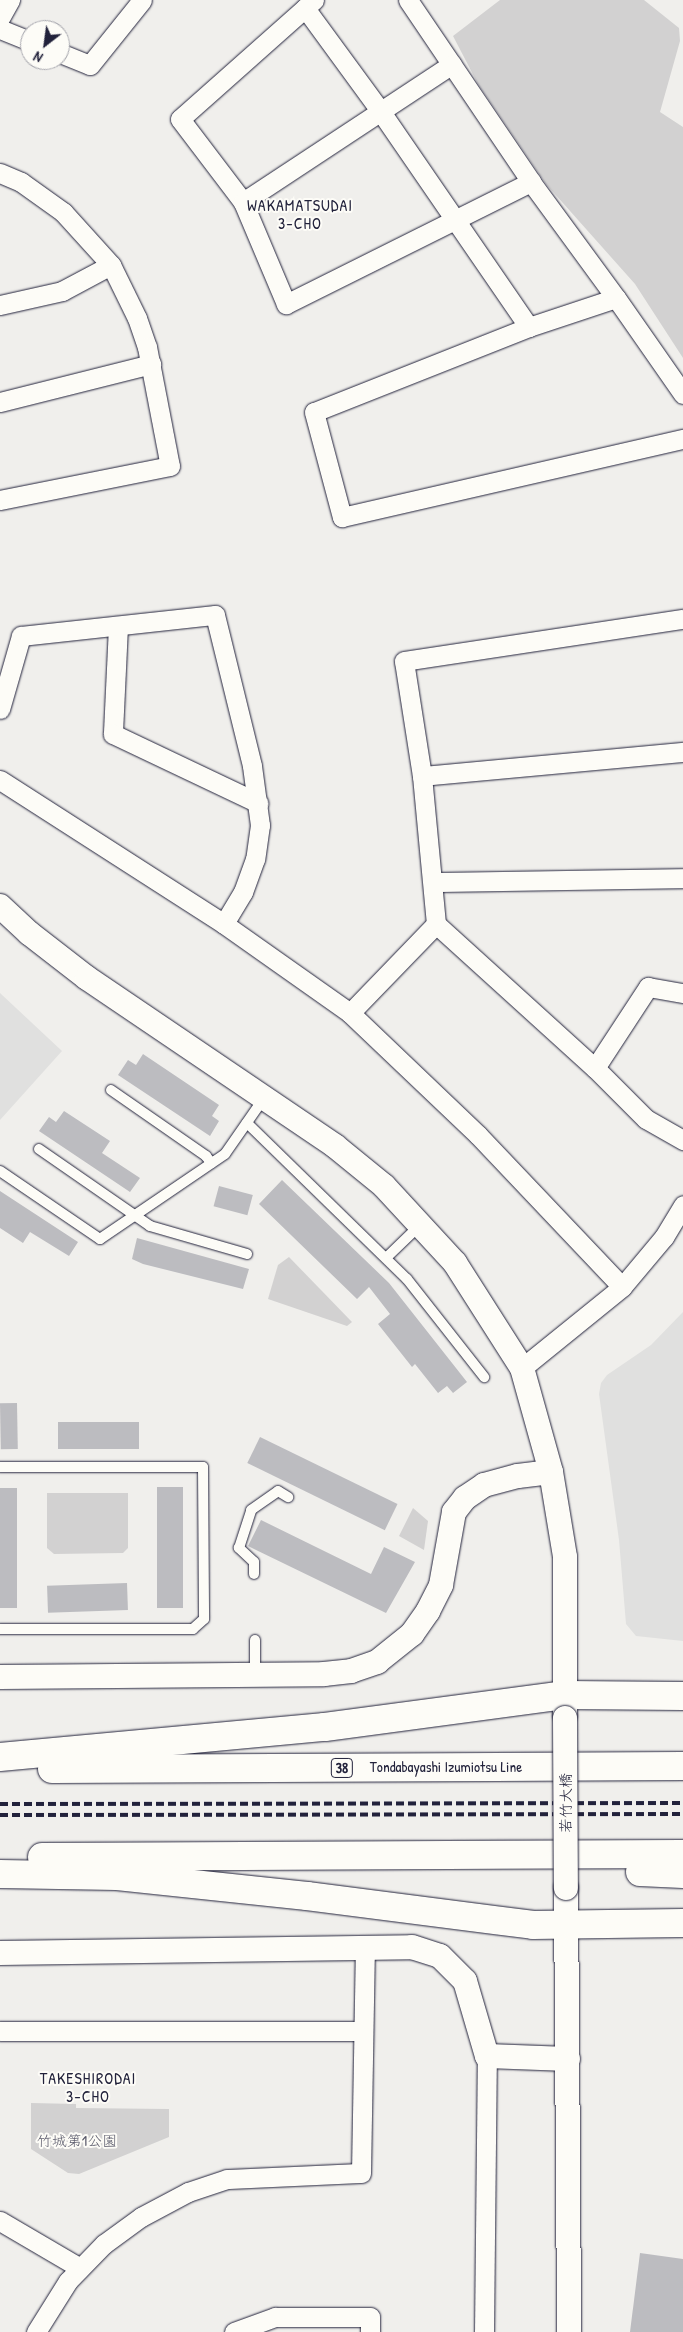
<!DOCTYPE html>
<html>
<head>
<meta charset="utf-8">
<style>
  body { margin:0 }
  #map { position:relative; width:683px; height:2332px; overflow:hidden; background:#f0efec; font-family:"Patrick Hand","Klee One",sans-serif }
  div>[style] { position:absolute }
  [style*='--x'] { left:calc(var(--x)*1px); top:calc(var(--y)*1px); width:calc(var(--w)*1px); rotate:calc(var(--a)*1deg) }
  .built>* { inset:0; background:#e0e0df }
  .green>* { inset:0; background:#d2d1d1 }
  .building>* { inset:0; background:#bcbcc0; transform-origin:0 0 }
  .roads { filter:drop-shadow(0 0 1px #22223b) drop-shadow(0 0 1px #22223b) }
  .service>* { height:10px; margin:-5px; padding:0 5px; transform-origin:5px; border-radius:5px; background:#fdfcf7 }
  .minor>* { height:19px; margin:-9.5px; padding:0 9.5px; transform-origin:9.5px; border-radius:9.5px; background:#fdfcf7 }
  .tertiary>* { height:24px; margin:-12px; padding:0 12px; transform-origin:12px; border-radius:12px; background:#fdfcf7 }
  .primary>* { height:28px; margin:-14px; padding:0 14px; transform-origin:14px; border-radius:14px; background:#fdfcf7 }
  .rail>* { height:4px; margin-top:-2px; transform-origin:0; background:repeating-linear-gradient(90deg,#22223b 0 8px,transparent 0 12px) }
  .bridges { filter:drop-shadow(0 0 1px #22223b) drop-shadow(0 0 1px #22223b) }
  .tertiary-bridge>* { height:24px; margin:-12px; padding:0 12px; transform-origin:12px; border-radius:12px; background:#fdfcf7 }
  span { translate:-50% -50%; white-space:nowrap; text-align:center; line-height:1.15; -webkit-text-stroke:4px #fdfcf7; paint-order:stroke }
  .shield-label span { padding:1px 4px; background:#fdfcf7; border:1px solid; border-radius:4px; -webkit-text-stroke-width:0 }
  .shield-label { font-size:14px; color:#22223b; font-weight:700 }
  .street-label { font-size:15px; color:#22223b }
  .park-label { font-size:15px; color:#575768 }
  .neighbourhood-label { font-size:16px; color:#22223b; letter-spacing:1px }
  .north { position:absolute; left:20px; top:20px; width:50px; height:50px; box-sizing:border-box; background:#fdfcf7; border:1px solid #a5a5ac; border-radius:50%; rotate:210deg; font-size:14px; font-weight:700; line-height:20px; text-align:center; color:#22223b }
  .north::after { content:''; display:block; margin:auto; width:18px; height:22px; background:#22223b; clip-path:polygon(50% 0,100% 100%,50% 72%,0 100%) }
</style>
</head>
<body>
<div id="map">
  <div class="built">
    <div style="clip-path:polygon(0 993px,62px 1051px,0 1120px)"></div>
    <div style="clip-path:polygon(683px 1312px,683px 1641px,636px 1636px,626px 1624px,619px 1540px,599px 1394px,601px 1383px,607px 1375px,651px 1345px)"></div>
  </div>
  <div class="green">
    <div style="clip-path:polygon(500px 0,644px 0,679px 28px,680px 41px,660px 112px,683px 127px,683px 358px,635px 284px,546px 184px,478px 84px,453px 36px)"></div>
    <div style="clip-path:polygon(289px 1257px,352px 1322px,347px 1326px,268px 1299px,278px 1265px)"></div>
    <div style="clip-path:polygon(47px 1493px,128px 1493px,128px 1548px,123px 1553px,54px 1554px,47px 1548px)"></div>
    <div style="clip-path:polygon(413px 1508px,428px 1521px,424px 1550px,399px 1536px)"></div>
    <div style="clip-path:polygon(31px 2103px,76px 2104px,76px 2108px,169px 2109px,169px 2137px,79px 2174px,68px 2173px,31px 2149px)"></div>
  </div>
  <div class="building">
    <div style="clip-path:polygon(143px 1054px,219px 1105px,212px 1116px,219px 1121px,210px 1136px,118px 1075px,128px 1060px,136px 1065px)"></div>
    <div style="clip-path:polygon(64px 1111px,110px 1141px,102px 1153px,140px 1178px,130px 1192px,39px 1131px,49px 1117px,56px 1122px)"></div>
    <div style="clip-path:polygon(282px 1180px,389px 1283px,467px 1382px,453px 1393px,447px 1386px,438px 1393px,415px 1364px,412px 1367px,378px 1324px,390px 1314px,369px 1287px,357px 1299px,259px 1204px)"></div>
    <div style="left:219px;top:1186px;width:35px;height:21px;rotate:15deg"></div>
    <div style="clip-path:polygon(0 1191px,78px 1242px,69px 1256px,30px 1232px,23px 1243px,0 1228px)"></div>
    <div style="clip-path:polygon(137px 1238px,249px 1269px,243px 1289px,143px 1264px,132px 1259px)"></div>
    <div style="left:17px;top:1403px;width:46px;height:17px;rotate:89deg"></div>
    <div style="left:139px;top:1422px;width:27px;height:81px;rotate:90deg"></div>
    <div style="left:260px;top:1437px;width:153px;height:29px;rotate:26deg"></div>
    <div style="left:157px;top:1487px;width:26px;height:121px"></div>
    <div style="left:0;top:1488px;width:17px;height:120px"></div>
    <div style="clip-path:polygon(261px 1520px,371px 1574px,384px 1547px,415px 1562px,386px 1613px,248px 1546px)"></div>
    <div style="left:127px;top:1583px;width:27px;height:80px;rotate:88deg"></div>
    <div style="clip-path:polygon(640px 2253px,683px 2259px,683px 2332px,630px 2332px)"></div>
  </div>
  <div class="roads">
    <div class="service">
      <div style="--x:111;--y:1090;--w:116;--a:34.8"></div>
      <div style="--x:206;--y:1156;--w:9;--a:54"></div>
      <div style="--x:247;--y:1123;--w:223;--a:44.3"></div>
      <div style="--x:407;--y:1279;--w:125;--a:51.8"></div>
      <div style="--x:39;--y:1149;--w:135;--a:34.7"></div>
      <div style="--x:150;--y:1226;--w:101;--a:16.1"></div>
      <div style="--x:0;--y:1171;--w:121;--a:34.2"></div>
      <div style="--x:100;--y:1239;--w:151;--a:-34.2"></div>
      <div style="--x:225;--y:1154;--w:68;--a:-55.1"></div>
      <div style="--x:387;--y:1257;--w:47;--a:-44.1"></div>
      <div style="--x:0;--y:1467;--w:203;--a:0"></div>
      <div style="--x:203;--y:1467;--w:152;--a:89.6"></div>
      <div style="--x:204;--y:1619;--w:15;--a:138"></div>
      <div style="--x:193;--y:1629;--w:193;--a:180"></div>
      <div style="--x:254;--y:1574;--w:12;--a:-90"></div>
      <div style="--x:254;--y:1562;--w:21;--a:-137"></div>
      <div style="--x:239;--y:1548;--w:40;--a:-72"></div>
      <div style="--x:251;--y:1510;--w:33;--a:-35"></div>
      <div style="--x:278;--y:1491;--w:12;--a:31"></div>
      <div style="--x:255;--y:1673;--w:33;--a:-90"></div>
    </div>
    <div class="minor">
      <div style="--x:314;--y:0;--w:179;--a:138.4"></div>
      <div style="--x:180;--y:119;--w:104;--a:52.8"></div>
      <div style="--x:243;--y:202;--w:111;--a:67.1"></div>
      <div style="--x:286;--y:304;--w:274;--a:-26.5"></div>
      <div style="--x:408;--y:0;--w:220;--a:55.9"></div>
      <div style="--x:531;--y:182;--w:144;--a:53.8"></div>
      <div style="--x:305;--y:8;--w:129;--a:53.8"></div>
      <div style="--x:381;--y:112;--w:261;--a:55.5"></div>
      <div style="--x:0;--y:18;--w:21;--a:-61"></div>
      <div style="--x:0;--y:29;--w:32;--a:22"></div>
      <div style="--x:60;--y:53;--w:32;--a:22"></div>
      <div style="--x:90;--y:65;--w:83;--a:-51.3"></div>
      <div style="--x:0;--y:173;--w:23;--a:23"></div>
      <div style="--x:21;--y:182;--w:52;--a:35.5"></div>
      <div style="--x:63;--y:212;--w:72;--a:47.8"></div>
      <div style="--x:111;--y:265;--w:59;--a:63.9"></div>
      <div style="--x:137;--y:318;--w:31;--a:71"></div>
      <div style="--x:147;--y:347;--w:121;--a:79.1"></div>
      <div style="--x:170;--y:466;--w:173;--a:168.7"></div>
      <div style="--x:243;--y:202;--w:250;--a:-33.4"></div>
      <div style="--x:0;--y:305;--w:64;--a:-12.7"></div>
      <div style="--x:62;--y:291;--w:55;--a:-28"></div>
      <div style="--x:683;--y:394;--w:117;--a:-124.9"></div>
      <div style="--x:616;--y:298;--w:92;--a:161.6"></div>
      <div style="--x:529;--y:327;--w:231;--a:158.4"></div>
      <div style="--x:314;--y:412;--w:109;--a:75.1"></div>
      <div style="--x:342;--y:517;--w:350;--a:-12.9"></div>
      <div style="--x:0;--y:402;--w:156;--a:-14.1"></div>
      <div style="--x:118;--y:626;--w:108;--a:92.7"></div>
      <div style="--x:113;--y:734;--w:161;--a:25.4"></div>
      <div style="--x:0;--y:709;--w:76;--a:-74"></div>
      <div style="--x:21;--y:636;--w:195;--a:-6.2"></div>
      <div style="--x:215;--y:615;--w:155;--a:76.2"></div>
      <div style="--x:252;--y:766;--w:60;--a:82.3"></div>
      <div style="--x:260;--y:825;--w:34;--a:98"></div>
      <div style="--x:255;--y:859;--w:35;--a:110"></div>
      <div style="--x:243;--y:892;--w:37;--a:121"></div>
      <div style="--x:422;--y:776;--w:262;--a:-5.3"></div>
      <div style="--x:0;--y:780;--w:266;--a:32.7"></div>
      <div style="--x:224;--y:924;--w:154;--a:35.2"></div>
      <div style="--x:350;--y:1013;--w:177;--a:43.6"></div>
      <div style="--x:478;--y:1135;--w:209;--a:46.5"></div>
      <div style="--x:433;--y:882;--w:250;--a:-0.9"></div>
      <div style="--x:436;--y:924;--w:215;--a:42.2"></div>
      <div style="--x:595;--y:1068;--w:72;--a:45"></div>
      <div style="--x:646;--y:1119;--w:43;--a:29.6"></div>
      <div style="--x:350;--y:1013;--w:124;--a:-46"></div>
      <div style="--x:436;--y:924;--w:149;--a:-95.4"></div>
      <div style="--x:422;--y:776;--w:116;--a:-98.9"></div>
      <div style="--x:404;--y:661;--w:282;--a:-8.6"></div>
      <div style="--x:595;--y:1068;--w:97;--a:-56.8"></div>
      <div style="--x:648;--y:987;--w:36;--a:10"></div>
      <div style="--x:522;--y:1368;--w:129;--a:-39"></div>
      <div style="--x:622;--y:1287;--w:65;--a:-50"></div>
      <div style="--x:664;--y:1237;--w:37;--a:-59"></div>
      <div style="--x:0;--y:2031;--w:363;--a:0"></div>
      <div style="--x:0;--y:2221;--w:93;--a:30.4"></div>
      <div style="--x:36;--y:2332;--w:60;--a:-57.9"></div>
      <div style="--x:68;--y:2281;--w:52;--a:-45.8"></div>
      <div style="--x:104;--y:2244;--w:46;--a:-36.1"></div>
      <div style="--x:141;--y:2217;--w:53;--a:-28"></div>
      <div style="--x:188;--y:2192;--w:41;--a:-18.4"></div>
      <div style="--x:227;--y:2179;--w:134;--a:-2.6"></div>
      <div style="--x:361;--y:2173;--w:224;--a:-89"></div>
      <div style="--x:234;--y:2332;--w:44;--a:-20.1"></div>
      <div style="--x:275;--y:2317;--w:95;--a:0"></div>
      <div style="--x:370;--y:2317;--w:15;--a:90"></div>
      <div style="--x:484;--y:2332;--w:276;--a:-89.4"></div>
    </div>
    <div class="tertiary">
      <div style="--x:0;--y:906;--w:40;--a:43"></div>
      <div style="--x:29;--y:933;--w:73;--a:37.8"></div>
      <div style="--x:87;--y:978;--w:300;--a:34.1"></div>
      <div style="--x:335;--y:1146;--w:63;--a:39.2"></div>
      <div style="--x:384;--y:1186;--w:105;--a:47.3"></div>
      <div style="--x:455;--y:1263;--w:125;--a:57.5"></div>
      <div style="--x:522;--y:1368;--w:108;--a:74.4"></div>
      <div style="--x:551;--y:1472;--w:86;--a:80.6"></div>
      <div style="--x:565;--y:1557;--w:157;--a:90"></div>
      <div style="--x:0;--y:1677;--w:324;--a:-0.5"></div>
      <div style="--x:324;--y:1674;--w:27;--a:-6"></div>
      <div style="--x:351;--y:1671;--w:28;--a:-19"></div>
      <div style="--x:377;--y:1662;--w:45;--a:-38.7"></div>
      <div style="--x:412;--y:1634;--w:28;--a:-55"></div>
      <div style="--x:428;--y:1611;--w:29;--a:-63"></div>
      <div style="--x:441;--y:1585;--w:74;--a:-79.9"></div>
      <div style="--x:454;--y:1512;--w:18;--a:-52"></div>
      <div style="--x:465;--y:1498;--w:23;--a:-34"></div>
      <div style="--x:484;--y:1485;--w:35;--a:-15"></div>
      <div style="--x:518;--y:1476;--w:33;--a:-7"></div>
      <div style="--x:566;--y:1888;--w:444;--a:89.6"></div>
      <div style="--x:0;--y:1953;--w:412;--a:-0.8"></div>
      <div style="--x:412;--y:1947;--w:29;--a:18"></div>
      <div style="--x:440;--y:1956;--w:35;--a:45"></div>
      <div style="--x:465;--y:1981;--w:78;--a:73.7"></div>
      <div style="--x:487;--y:2056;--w:81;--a:2.1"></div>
    </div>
    <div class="primary">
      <div style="--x:0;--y:1757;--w:326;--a:-5.3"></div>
      <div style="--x:325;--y:1727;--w:243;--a:-7.6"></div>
      <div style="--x:566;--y:1695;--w:117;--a:0.5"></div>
      <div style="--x:52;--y:1769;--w:631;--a:-0.27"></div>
      <div style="--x:42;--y:1857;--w:641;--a:-0.27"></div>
      <div style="--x:640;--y:1872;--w:43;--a:2.7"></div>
      <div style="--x:0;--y:1874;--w:117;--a:1"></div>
      <div style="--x:117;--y:1876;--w:191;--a:6"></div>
      <div style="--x:307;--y:1896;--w:228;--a:7.3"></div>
      <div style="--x:533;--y:1925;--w:150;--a:-0.8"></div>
    </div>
  </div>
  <div class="rail">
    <div style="--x:0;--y:1804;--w:683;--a:-0.08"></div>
    <div style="--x:0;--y:1815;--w:683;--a:-0.08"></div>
  </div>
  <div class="bridges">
    <div class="tertiary-bridge">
      <div style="--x:565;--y:1718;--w:170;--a:89.7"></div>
    </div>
  </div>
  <div class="shield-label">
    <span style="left:342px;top:1768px">38</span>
  </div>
  <div class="street-label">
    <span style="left:446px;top:1767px">Tondabayashi Izumiotsu Line</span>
    <span style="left:566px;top:1803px;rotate:-90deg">若竹大橋</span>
  </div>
  <div class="park-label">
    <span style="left:77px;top:2141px">竹城第1公園</span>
  </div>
  <div class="neighbourhood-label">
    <span style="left:300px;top:214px">WAKAMATSUDAI<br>3-CHO</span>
    <span style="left:88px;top:2087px">TAKESHIRODAI<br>3-CHO</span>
  </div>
  <div class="north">N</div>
</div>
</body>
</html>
